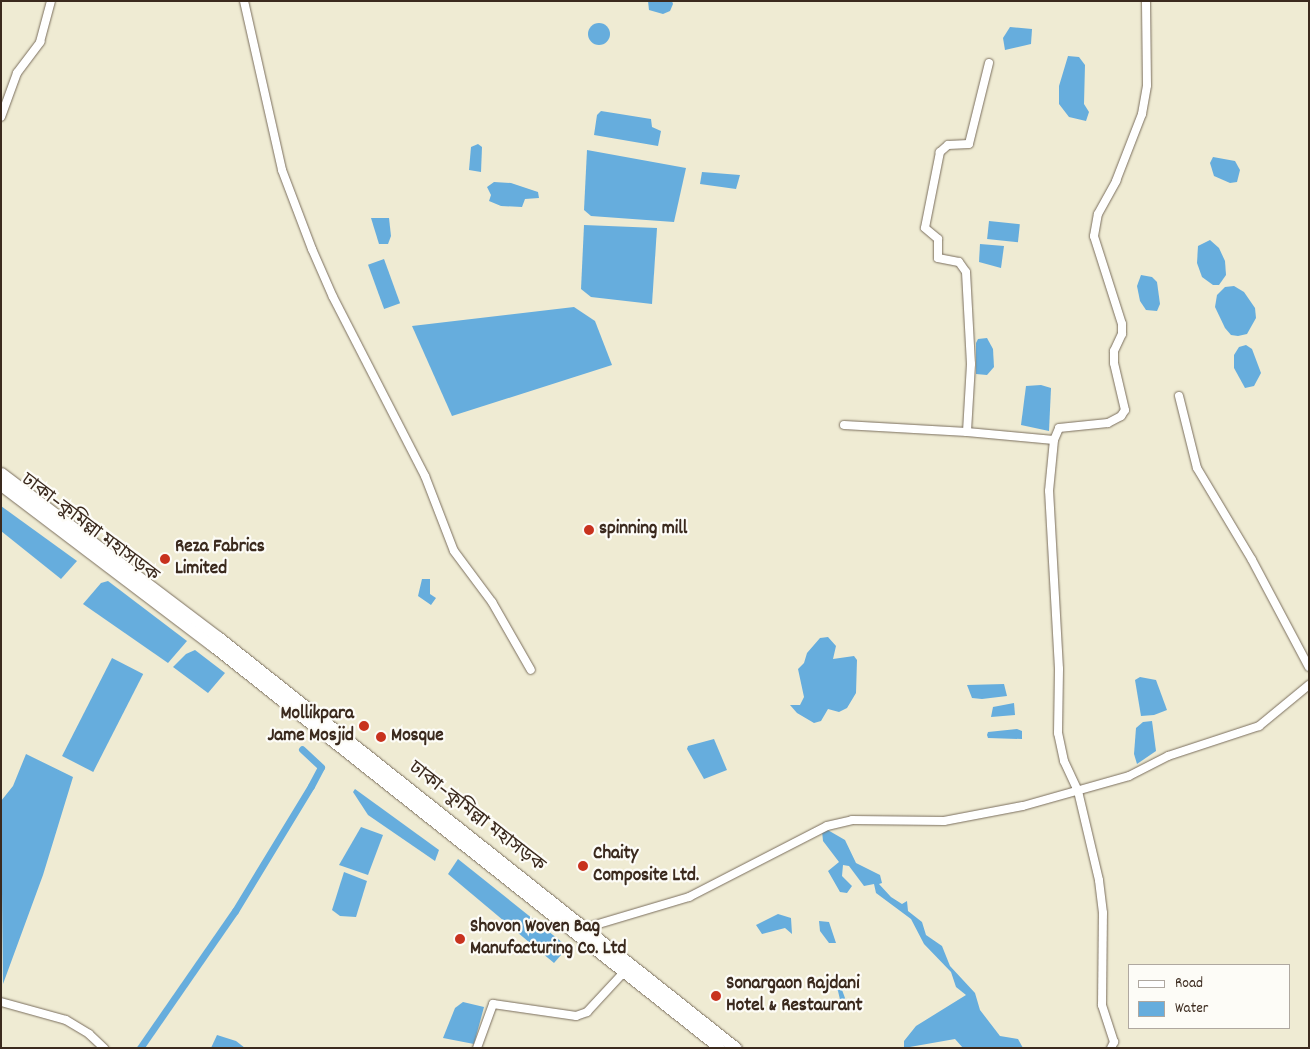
<!DOCTYPE html>
<html>
<head>
<meta charset="utf-8">
<style>
  body { margin:0 }
  #map { position:relative; width:1310px; height:1049px; overflow:hidden; background:#efebd3; font-family:Dekko,"Noto Sans Bengali",sans-serif }
  div>[style] { position:absolute }
  [style*='--x'] { left:calc(var(--x)*1px); top:calc(var(--y)*1px); width:calc(var(--w)*1px); rotate:calc(var(--a)*1deg) }
  .water>* { inset:0; background:#66addd; transform-origin:0 0 }
  .round { border-radius:50% }
  .canal>* { height:7px; margin:-3.5px; padding:0 3.5px; transform-origin:3.5px; border-radius:3.5px; background:#66addd }
  .roads { filter:drop-shadow(0 0 1px #7a6e5d) drop-shadow(0 0 1px #7a6e5d) }
  .minor>* { height:8px; margin:-4px; padding:0 4px; transform-origin:4px; border-radius:4px; background:#fff }
  .highway>* { height:11px; margin:-5.5px; padding:0 5.5px; transform-origin:5.5px; border-radius:5.5px; background:#fff }
  .dots>* { width:14px; height:14px; translate:-50% -50%; box-sizing:border-box; border:2px solid #fdfcf7; border-radius:50% }
  span { translate:-50% -50%; white-space:nowrap; text-align:center; line-height:1.15; -webkit-text-stroke:4.5px #fdfcf7; paint-order:stroke }
  .street-label { font-size:19px; color:#3b2a1e }
  .poi-label { font-size:19px; color:#3b2a1e; font-weight:700 }
  .left { translate:0 -50%; text-align:left }
  .right { translate:-100% -50%; text-align:right }
  .frame { position:absolute; inset:0; border:2px solid #3b2a1e; pointer-events:none }
  .legend { position:absolute; left:1128px; top:964px; width:162px; height:65px; box-sizing:border-box; background:#fdfcf7; border:1px solid #afa8a0; margin:0; padding:6px 9px; list-style:none; font-size:15px; color:#3b2a1e }
  .legend li { display:flex; align-items:center; gap:10px; height:25px }
  .legend b { width:25px; border:1px solid #afa8a0 }
</style>
</head>
<body>
<div id="map">
  <div class="water">
    <div style="clip-path:polygon(648px 1px,672px 1px,673px 4px,670px 11px,663px 14px,649px 10px)"></div>
    <div class="round" style="left:588px;top:23px;width:22px;height:22px"></div>
    <div style="clip-path:polygon(1010px 27px,1032px 29px,1031px 44px,1005px 50px,1003px 38px)"></div>
    <div style="clip-path:polygon(1068px 56px,1079px 57px,1085px 65px,1084px 104px,1089px 112px,1086px 121px,1069px 117px,1059px 104px,1059px 86px)"></div>
    <div style="clip-path:polygon(601px 111px,651px 119px,652px 127px,661px 131px,658px 146px,594px 135px,597px 115px)"></div>
    <div style="clip-path:polygon(478px 144px,482px 147px,481px 172px,469px 170px,471px 147px)"></div>
    <div style="clip-path:polygon(587px 150px,686px 168px,674px 222px,591px 216px,584px 210px)"></div>
    <div style="clip-path:polygon(1213px 157px,1235px 161px,1240px 170px,1237px 182px,1230px 183px,1214px 176px,1210px 163px)"></div>
    <div style="clip-path:polygon(702px 172px,740px 175px,736px 189px,700px 184px)"></div>
    <div style="clip-path:polygon(494px 182px,511px 183px,538px 192px,539px 198px,525px 199px,522px 207px,501px 206px,489px 201px,491px 195px,487px 187px)"></div>
    <div style="clip-path:polygon(371px 218px,389px 218px,391px 236px,388px 244px,379px 244px)"></div>
    <div style="left:989px;top:221px;width:31px;height:18px;rotate:6deg"></div>
    <div style="clip-path:polygon(584px 225px,657px 228px,652px 304px,591px 297px,581px 289px)"></div>
    <div style="clip-path:polygon(1210px 240px,1219px 248px,1225px 261px,1226px 275px,1219px 285px,1213px 285px,1202px 277px,1197px 263px,1198px 246px)"></div>
    <div style="clip-path:polygon(980px 244px,1004px 246px,1001px 268px,979px 262px)"></div>
    <div style="left:384px;top:259px;width:47px;height:17px;rotate:70deg"></div>
    <div style="clip-path:polygon(1141px 275px,1152px 277px,1157px 282px,1160px 304px,1157px 311px,1146px 310px,1140px 301px,1137px 286px)"></div>
    <div style="clip-path:polygon(1234px 286px,1244px 292px,1255px 308px,1256px 318px,1247px 334px,1238px 336px,1231px 335px,1225px 328px,1215px 307px,1217px 295px,1225px 287px)"></div>
    <div style="clip-path:polygon(574px 307px,595px 321px,612px 365px,452px 416px,412px 326px)"></div>
    <div style="clip-path:polygon(987px 338px,993px 349px,994px 367px,987px 375px,976px 374px,976px 343px,978px 339px)"></div>
    <div style="clip-path:polygon(1246px 345px,1252px 349px,1261px 373px,1254px 386px,1245px 388px,1234px 368px,1234px 355px,1239px 347px)"></div>
    <div style="clip-path:polygon(1041px 385px,1051px 388px,1049px 431px,1021px 425px,1026px 386px)"></div>
    <div style="clip-path:polygon(1px 506px,77px 561px,61px 579px,1px 531px)"></div>
    <div style="clip-path:polygon(422px 579px,430px 579px,430px 594px,436px 598px,431px 605px,418px 596px)"></div>
    <div style="clip-path:polygon(108px 581px,187px 641px,168px 663px,83px 604px,101px 583px)"></div>
    <div style="clip-path:polygon(828px 637px,836px 646px,833px 659px,854px 656px,857px 660px,856px 693px,847px 708px,839px 712px,828px 709px,821px 721px,814px 723px,797px 713px,790px 705px,800px 705px,804px 697px,798px 669px,804px 663px,807px 653px,820px 638px)"></div>
    <div style="clip-path:polygon(195px 650px,225px 673px,208px 693px,173px 667px,186px 654px)"></div>
    <div style="left:112px;top:658px;width:35px;height:110px;rotate:27deg"></div>
    <div style="clip-path:polygon(1140px 677px,1156px 680px,1167px 710px,1154px 715px,1141px 716px,1135px 680px)"></div>
    <div style="clip-path:polygon(1004px 684px,1007px 696px,982px 699px,972px 698px,967px 685px)"></div>
    <div style="clip-path:polygon(1014px 703px,1015px 715px,991px 717px,993px 707px)"></div>
    <div style="clip-path:polygon(1152px 721px,1156px 751px,1137px 764px,1134px 754px,1136px 728px,1143px 722px)"></div>
    <div style="clip-path:polygon(1017px 729px,1022px 731px,1022px 739px,988px 738px,987px 735px,988px 732px)"></div>
    <div style="clip-path:polygon(714px 739px,727px 770px,704px 779px,687px 749px,688px 746px)"></div>
    <div style="clip-path:polygon(26px 754px,73px 777px,43px 875px,3px 984px,1px 801px,13px 786px)"></div>
    <div style="clip-path:polygon(355px 789px,439px 850px,435px 861px,368px 815px,353px 792px)"></div>
    <div style="clip-path:polygon(361px 827px,383px 835px,368px 875px,339px 865px)"></div>
    <div style="clip-path:polygon(826px 829px,845px 840px,856px 863px,880px 875px,882px 883px,879px 884px,891px 897px,902px 904px,907px 901px,908px 911px,922px 922px,926px 935px,942px 946px,950px 966px,975px 993px,980px 1010px,1000px 1036px,1018px 1039px,1023px 1048px,963px 1048px,955px 1039px,904px 1048px,904px 1041px,916px 1026px,966px 995px,956px 987px,951px 972px,924px 944px,911px 919px,876px 893px,874px 884px,864px 886px,849px 866px,843px 865px,842px 876px,852px 886px,847px 893px,840px 892px,828px 871px,839px 862px,823px 841px,822px 831px)"></div>
    <div style="clip-path:polygon(458px 859px,568px 947px,554px 963px,448px 874px)"></div>
    <div style="clip-path:polygon(344px 872px,367px 881px,356px 917px,340px 916px,332px 910px)"></div>
    <div style="clip-path:polygon(778px 914px,791px 918px,792px 934px,785px 928px,762px 934px,756px 925px)"></div>
    <div style="clip-path:polygon(819px 921px,829px 922px,836px 943px,829px 943px,820px 931px)"></div>
    <div style="clip-path:polygon(838px 979px,845px 998px,841px 1004px,838px 991px,830px 986px)"></div>
    <div style="clip-path:polygon(463px 1002px,484px 1007px,474px 1044px,443px 1038px,455px 1008px)"></div>
    <div style="clip-path:polygon(217px 1035px,236px 1041px,245px 1048px,211px 1048px)"></div>
  </div>
  <div class="canal">
    <div style="--x:140;--y:1048;--w:167;--a:-55.3"></div>
    <div style="--x:235;--y:911;--w:146;--a:-58.7"></div>
    <div style="--x:311;--y:786;--w:21;--a:-62"></div>
    <div style="--x:321;--y:767;--w:26;--a:-137"></div>
  </div>
  <div class="roads">
    <div class="minor">
      <div style="--x:244;--y:1;--w:173;--a:77.3"></div>
      <div style="--x:282;--y:170;--w:85;--a:69.2"></div>
      <div style="--x:312;--y:249;--w:52;--a:66.4"></div>
      <div style="--x:333;--y:297;--w:201;--a:62.8"></div>
      <div style="--x:425;--y:476;--w:80;--a:68.9"></div>
      <div style="--x:454;--y:551;--w:64;--a:53.3"></div>
      <div style="--x:492;--y:602;--w:78;--a:60.2"></div>
      <div style="--x:989;--y:63;--w:83;--a:103.9"></div>
      <div style="--x:969;--y:144;--w:21;--a:177"></div>
      <div style="--x:948;--y:145;--w:11;--a:139"></div>
      <div style="--x:940;--y:152;--w:77;--a:101.2"></div>
      <div style="--x:925;--y:228;--w:17;--a:40"></div>
      <div style="--x:938;--y:239;--w:19;--a:90"></div>
      <div style="--x:938;--y:258;--w:21;--a:11"></div>
      <div style="--x:959;--y:262;--w:12;--a:55"></div>
      <div style="--x:966;--y:272;--w:92;--a:86.9"></div>
      <div style="--x:971;--y:364;--w:68;--a:93.4"></div>
      <div style="--x:967;--y:432;--w:87;--a:5.3"></div>
      <div style="--x:1;--y:117;--w:47;--a:-70"></div>
      <div style="--x:17;--y:73;--w:39;--a:-53"></div>
      <div style="--x:40;--y:42;--w:42;--a:-75"></div>
      <div style="--x:1179;--y:396;--w:74;--a:76"></div>
      <div style="--x:1197;--y:468;--w:107;--a:59.1"></div>
      <div style="--x:1252;--y:560;--w:121;--a:62"></div>
      <div style="--x:844;--y:425;--w:123;--a:3.3"></div>
      <div style="--x:585;--y:928;--w:109;--a:-16.6"></div>
      <div style="--x:689;--y:897;--w:155;--a:-27.2"></div>
      <div style="--x:827;--y:826;--w:26;--a:-13"></div>
      <div style="--x:852;--y:820;--w:92;--a:0.6"></div>
      <div style="--x:944;--y:821;--w:80;--a:-10.8"></div>
      <div style="--x:1023;--y:806;--w:110;--a:-15.8"></div>
      <div style="--x:1129;--y:776;--w:44;--a:-27.1"></div>
      <div style="--x:1168;--y:756;--w:96;--a:-18.2"></div>
      <div style="--x:1259;--y:726;--w:65;--a:-39.4"></div>
      <div style="--x:1;--y:1002;--w:67;--a:15.5"></div>
      <div style="--x:66;--y:1020;--w:27;--a:31"></div>
      <div style="--x:89;--y:1034;--w:21;--a:43"></div>
      <div style="--x:477;--y:1048;--w:47;--a:-70"></div>
      <div style="--x:493;--y:1004;--w:84;--a:8.2"></div>
      <div style="--x:576;--y:1016;--w:12;--a:-20"></div>
      <div style="--x:587;--y:1012;--w:54;--a:-47.2"></div>
      <div style="--x:1111;--y:1048;--w:7;--a:-63"></div>
      <div style="--x:1114;--y:1042;--w:39;--a:-108"></div>
      <div style="--x:1102;--y:1005;--w:92;--a:-89.4"></div>
      <div style="--x:1103;--y:913;--w:33;--a:-97"></div>
      <div style="--x:1099;--y:880;--w:91;--a:-103.3"></div>
      <div style="--x:1078;--y:791;--w:33;--a:-115"></div>
      <div style="--x:1064;--y:761;--w:29;--a:-102"></div>
      <div style="--x:1058;--y:733;--w:64;--a:-89.1"></div>
      <div style="--x:1059;--y:669;--w:178;--a:-93.2"></div>
      <div style="--x:1049;--y:491;--w:51;--a:-84.4"></div>
      <div style="--x:1054;--y:440;--w:13;--a:-67"></div>
      <div style="--x:1059;--y:428;--w:49;--a:-5.8"></div>
      <div style="--x:1108;--y:423;--w:15;--a:-28"></div>
      <div style="--x:1121;--y:416;--w:7;--a:-56"></div>
      <div style="--x:1125;--y:410;--w:48;--a:-103.2"></div>
      <div style="--x:1114;--y:363;--w:12;--a:-90"></div>
      <div style="--x:1114;--y:351;--w:19;--a:-65"></div>
      <div style="--x:1122;--y:334;--w:10;--a:-90"></div>
      <div style="--x:1122;--y:324;--w:92;--a:-107.7"></div>
      <div style="--x:1094;--y:236;--w:22;--a:-80"></div>
      <div style="--x:1098;--y:214;--w:38;--a:-61"></div>
      <div style="--x:1116;--y:181;--w:72;--a:-68.8"></div>
      <div style="--x:1142;--y:114;--w:29;--a:-80"></div>
      <div style="--x:1147;--y:85;--w:84;--a:-90.7"></div>
    </div>
    <div class="highway">
      <div style="--x:1;--y:473;--w:272;--a:37.1"></div>
      <div style="--x:218;--y:637;--w:661;--a:38.43"></div>
      <div style="--x:1;--y:485;--w:265;--a:37.2"></div>
      <div style="--x:212;--y:645;--w:648;--a:38.43"></div>
    </div>
  </div>
  <div class="dots">
    <div style="left:589px;top:530px;background:#c8321e"></div>
    <div style="left:165px;top:559px;background:#c8321e"></div>
    <div style="left:364px;top:726px;background:#c8321e"></div>
    <div style="left:381px;top:737px;background:#c8321e"></div>
    <div style="left:583px;top:866px;background:#c8321e"></div>
    <div style="left:460px;top:939px;background:#c8321e"></div>
    <div style="left:716px;top:996px;background:#c8321e"></div>
  </div>
  <div class="street-label">
    <span style="left:89px;top:529px;rotate:37deg">ঢাকা–কুমিল্লা মহাসড়ক</span>
    <span style="left:476px;top:818px;rotate:38deg">ঢাকা–কুমিল্লা মহাসড়ক</span>
  </div>
  <div class="poi-label">
    <span class="left" style="left:599px;top:530px">spinning mill</span>
    <span class="left" style="left:175px;top:559px">Reza Fabrics<br>Limited</span>
    <span class="right" style="left:354px;top:726px">Mollikpara<br>Jame Mosjid</span>
    <span class="left" style="left:391px;top:737px">Mosque</span>
    <span class="left" style="left:593px;top:866px">Chaity<br>Composite Ltd.</span>
    <span class="left" style="left:470px;top:939px">Shovon Woven Bag<br>Manufacturing Co. Ltd</span>
    <span class="left" style="left:726px;top:996px">Sonargaon Rajdani<br>Hotel &amp; Restaurant</span>
  </div>
  <div class="frame"></div>
  <ul class="legend">
  <li><b style="height:6px;background:#fff"></b>Road</li>
  <li><b style="height:14px;background:#66addd"></b>Water</li>
  </ul>
</div>
</body>
</html>
